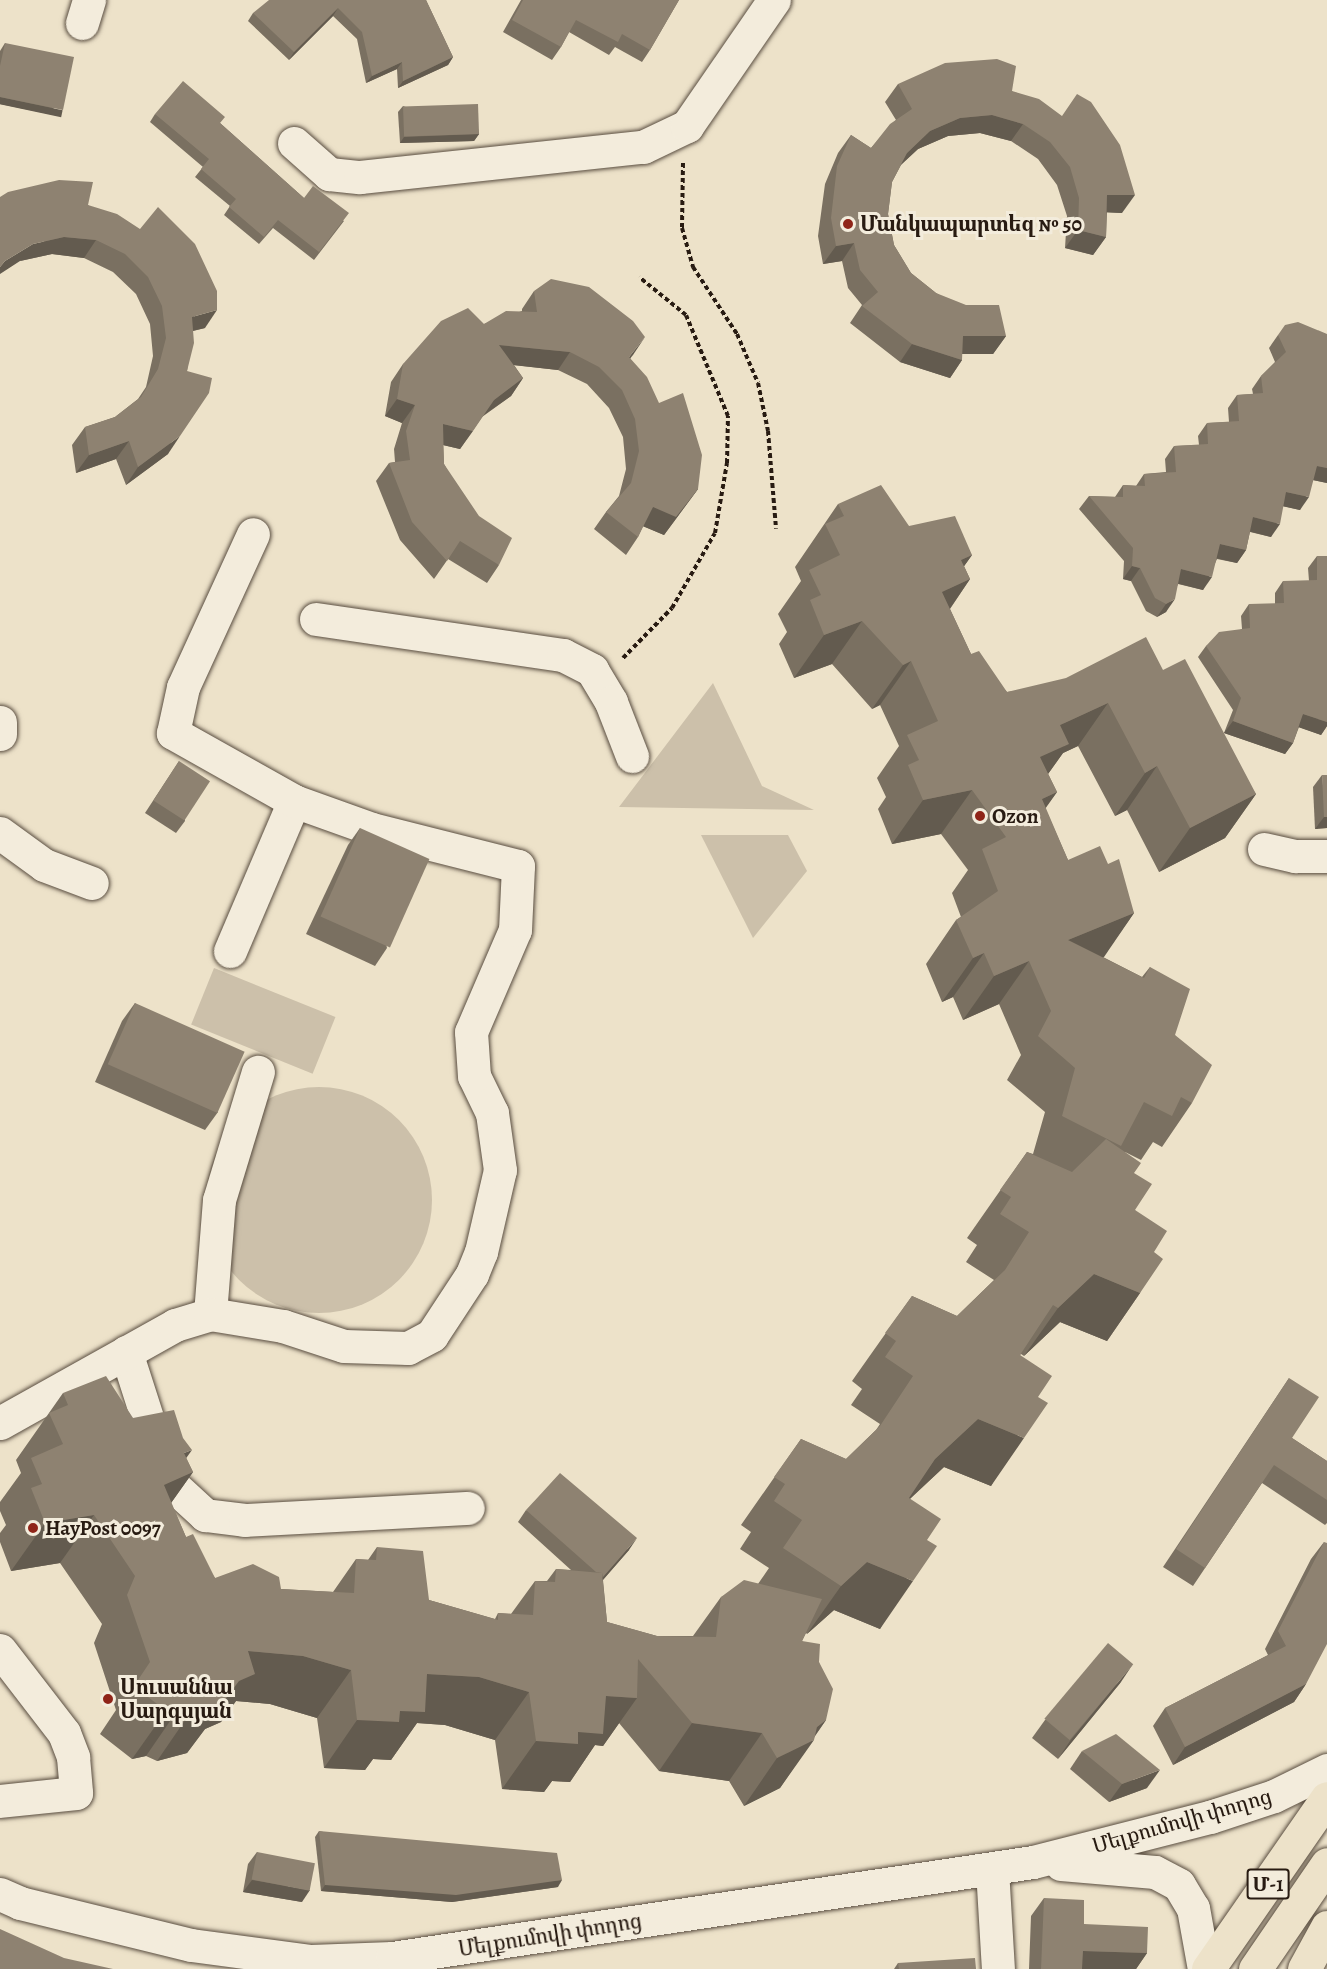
<!DOCTYPE html>
<html>
<head>
<meta charset="utf-8">
<style>
  body { margin:0 }
  #map { position:relative; width:1327px; height:1969px; overflow:hidden; background:#ede2c9; font-family:Alegreya,"Noto Serif Armenian",serif }
  div>[style] { position:absolute }
  [style*='--x'] { left:calc(var(--x)*1px); top:calc(var(--y)*1px); width:calc(var(--w)*1px); rotate:calc(var(--a)*1deg) }
  .green>* { inset:0; background:#ccc0aa; transform-origin:0 0 }
  .round { border-radius:50% }
  .path>* { height:4px; margin-top:-2px; transform-origin:0; background:repeating-linear-gradient(90deg,#281b12 0 4.5px,transparent 0 7.5px) }
  .roads { filter:drop-shadow(0 0 2px #594d40) drop-shadow(0 0 2px #594d40) }
  .minor>* { height:33px; margin:-16.5px; padding:0 16.5px; transform-origin:16.5px; border-radius:16.5px; background:#f3ecdc }
  .highway>* { height:33px; margin:-16.5px; padding:0 16.5px; transform-origin:16.5px; border-radius:16.5px; background:#ede2c9 }
  .wall>* { inset:0; background:#7a7061 }
  .shaded-wall>* { inset:0; background:#635b4f; transform-origin:0 0 }
  .building>* { inset:0; background:#8e8271; transform-origin:0 0 }
  .dots>* { width:16px; height:16px; translate:-50% -50%; box-sizing:border-box; border:3px solid #f3ecdc; border-radius:50% }
  span { translate:-50% -50%; white-space:nowrap; text-align:center; line-height:1.15; -webkit-text-stroke:6px #f3ecdc; paint-order:stroke }
  .shield-label span { padding:2px 4px; background:#f3ecdc; border:2px solid; border-radius:4px; -webkit-text-stroke-width:0 }
  .shield-label { font-size:20px; color:#281b12; font-weight:700 }
  .poi-label { font-size:21px; color:#281b12; font-weight:700 }
  .left { translate:0 -50%; text-align:left }
  .street-label { font-size:21px; color:#281b12 }
</style>
</head>
<body>
<div id="map">
  <div class="green">
    <div style="clip-path:polygon(713px 683px,762px 786px,814px 810px,619px 807px)"></div>
    <div style="clip-path:polygon(701px 835px,788px 835px,807px 871px,753px 938px)"></div>
    <div style="left:214px;top:968px;width:131px;height:61px;rotate:22deg"></div>
    <div class="round" style="left:206px;top:1087px;width:226px;height:226px"></div>
  </div>
  <div class="path">
    <div style="--x:683;--y:163;--w:65;--a:90.9"></div>
    <div style="--x:682;--y:228;--w:41;--a:74.2"></div>
    <div style="--x:693;--y:267;--w:80;--a:56.7"></div>
    <div style="--x:737;--y:334;--w:53;--a:66.8"></div>
    <div style="--x:758;--y:383;--w:49;--a:78.2"></div>
    <div style="--x:768;--y:431;--w:98;--a:85.3"></div>
    <div style="--x:623;--y:658;--w:70;--a:-45.6"></div>
    <div style="--x:672;--y:608;--w:86;--a:-60.2"></div>
    <div style="--x:715;--y:533;--w:71;--a:-80.3"></div>
    <div style="--x:727;--y:463;--w:47;--a:-88.8"></div>
    <div style="--x:728;--y:416;--w:109;--a:-112.6"></div>
    <div style="--x:686;--y:315;--w:60;--a:-141"></div>
  </div>
  <div class="roads">
    <div class="minor">
      <div style="--x:82;--y:23;--w:24;--a:-73"></div>
      <div style="--x:294;--y:143;--w:47;--a:41.5"></div>
      <div style="--x:329;--y:174;--w:31;--a:6"></div>
      <div style="--x:360;--y:177;--w:285;--a:-6.1"></div>
      <div style="--x:643;--y:147;--w:49;--a:-25.5"></div>
      <div style="--x:687;--y:126;--w:153;--a:-55.4"></div>
      <div style="--x:316;--y:619;--w:250;--a:8.3"></div>
      <div style="--x:563;--y:655;--w:33;--a:27"></div>
      <div style="--x:592;--y:670;--w:37;--a:59"></div>
      <div style="--x:611;--y:702;--w:58;--a:68.7"></div>
      <div style="--x:0;--y:722;--w:12;--a:90"></div>
      <div style="--x:0;--y:833;--w:54;--a:36"></div>
      <div style="--x:44;--y:865;--w:51;--a:20.6"></div>
      <div style="--x:1264;--y:849;--w:32;--a:13"></div>
      <div style="--x:1295;--y:856;--w:32;--a:0"></div>
      <div style="--x:230;--y:951;--w:163;--a:-66.9"></div>
      <div style="--x:210;--y:1314;--w:114;--a:-85.5"></div>
      <div style="--x:219;--y:1200;--w:134;--a:-73.1"></div>
      <div style="--x:126;--y:1352;--w:134;--a:72.2"></div>
      <div style="--x:167;--y:1480;--w:52;--a:42.6"></div>
      <div style="--x:205;--y:1515;--w:40;--a:7.1"></div>
      <div style="--x:245;--y:1520;--w:223;--a:-3.1"></div>
      <div style="--x:0;--y:1423;--w:201;--a:-29.2"></div>
      <div style="--x:175;--y:1325;--w:37;--a:-17"></div>
      <div style="--x:210;--y:1314;--w:74;--a:9.3"></div>
      <div style="--x:283;--y:1326;--w:64;--a:18.2"></div>
      <div style="--x:344;--y:1346;--w:64;--a:1.8"></div>
      <div style="--x:408;--y:1348;--w:27;--a:-28"></div>
      <div style="--x:432;--y:1335;--w:73;--a:-56.7"></div>
      <div style="--x:472;--y:1274;--w:24;--a:-68"></div>
      <div style="--x:481;--y:1252;--w:84;--a:-77"></div>
      <div style="--x:500;--y:1170;--w:58;--a:-98"></div>
      <div style="--x:492;--y:1113;--w:41;--a:-115.9"></div>
      <div style="--x:474;--y:1076;--w:44;--a:-93.9"></div>
      <div style="--x:471;--y:1032;--w:111;--a:-66.7"></div>
      <div style="--x:515;--y:930;--w:64;--a:-87.3"></div>
      <div style="--x:518;--y:866;--w:151;--a:-165.8"></div>
      <div style="--x:372;--y:829;--w:83;--a:-160.3"></div>
      <div style="--x:294;--y:801;--w:139;--a:-150.7"></div>
      <div style="--x:173;--y:733;--w:47;--a:-77.7"></div>
      <div style="--x:183;--y:687;--w:168;--a:-65.4"></div>
      <div style="--x:0;--y:1650;--w:105;--a:52.4"></div>
      <div style="--x:64;--y:1733;--w:26;--a:69"></div>
      <div style="--x:73;--y:1757;--w:36;--a:85"></div>
      <div style="--x:76;--y:1793;--w:76;--a:174"></div>
      <div style="--x:1061;--y:1864;--w:94;--a:4.9"></div>
      <div style="--x:1155;--y:1872;--w:27;--a:28"></div>
      <div style="--x:1179;--y:1885;--w:27;--a:59"></div>
      <div style="--x:1193;--y:1908;--w:62;--a:79.8"></div>
      <div style="--x:992;--y:1869;--w:100;--a:86.6"></div>
      <div style="--x:0;--y:1894;--w:22;--a:24"></div>
      <div style="--x:20;--y:1903;--w:176;--a:13.8"></div>
      <div style="--x:191;--y:1945;--w:121;--a:7.6"></div>
      <div style="--x:311;--y:1961;--w:81;--a:-2.1"></div>
      <div style="--x:392;--y:1958;--w:648;--a:-8.52"></div>
      <div style="--x:1033;--y:1862;--w:183;--a:-14.3"></div>
      <div style="--x:1210;--y:1817;--w:67;--a:-18.2"></div>
      <div style="--x:1274;--y:1796;--w:59;--a:-26.1"></div>
    </div>
    <div class="highway">
      <div style="--x:1208;--y:1969;--w:208;--a:-55.2"></div>
      <div style="--x:1255;--y:1969;--w:127;--a:-55.6"></div>
      <div style="--x:1304;--y:1969;--w:48;--a:-61.3"></div>
    </div>
  </div>
  <div class="wall">
    <div style="clip-path:polygon(426px 0,453px 57px,448px 65px,398px 88px,397px 69px,366px 83px,357px 39px,333px 16px,289px 60px,248px 21px,253px 13px)"></div>
    <div style="clip-path:polygon(521px 0,679px 0,650px 50px,642px 62px,615px 47px,609px 55px,569px 32px,561px 47px,552px 60px,503px 32px)"></div>
    <div style="clip-path:polygon(5px 43px,59px 116px,0 104px,0 51px)"></div>
    <div style="clip-path:polygon(898px 84px,1012px 91px,1122px 213px,1107px 212px,1106px 237px,1093px 255px,1065px 248px,1067px 216px,1057px 185px,1038px 159px,1011px 141px,980px 133px,948px 136px,918px 149px,901px 165px,892px 182px,888px 214px,894px 245px,911px 273px,936px 293px,1006px 336px,993px 354px,962px 354px,962px 360px,950px 378px,900px 362px,850px 323px,862px 305px,848px 288px,842px 261px,823px 264px,818px 236px,825px 184px,838px 153px,851px 135px,871px 148px,896px 120px,885px 102px)"></div>
    <div style="clip-path:polygon(403px 106px,479px 134px,474px 141px,400px 143px,398px 112px)"></div>
    <div style="clip-path:polygon(155px 114px,220px 123px,304px 198px,344px 221px,314px 260px,273px 228px,259px 244px,224px 215px,230px 206px,195px 177px,203px 167px,150px 122px)"></div>
    <div style="clip-path:polygon(88px 205px,205px 328px,193px 331px,187px 371px,168px 454px,126px 485px,116px 459px,76px 473px,72px 445px,85px 427px,115px 417px,138px 399px,146px 387px,153px 356px,150px 324px,136px 294px,113px 272px,84px 258px,52px 254px,20px 261px)"></div>
    <div style="clip-path:polygon(534px 291px,630px 358px,698px 489px,664px 535px,643px 526px,638px 537px,626px 555px,594px 529px,606px 512px,619px 496px,626px 469px,623px 437px,609px 408px,587px 384px,558px 370px,514px 365px,523px 378px,511px 396px,482px 417px,460px 449px,443px 445px,444px 464px,499px 565px,487px 583px,448px 559px,434px 579px,400px 540px,376px 481px,389px 463px,395px 462px,394px 449px,402px 423px,385px 416px,391px 382px,403px 364px,484px 324px,522px 311px,522px 309px)"></div>
    <div style="clip-path:polygon(1327px 334px,1327px 483px,1313px 480px,1300px 510px,1283px 506px,1271px 537px,1250px 532px,1246px 550px,1237px 563px,1217px 559px,1203px 590px,1178px 584px,1166px 612px,1157px 617px,1146px 611px,1131px 581px,1123px 579px,1124px 561px,1079px 509px,1089px 496px,1115px 497px,1123px 485px,1136px 486px,1144px 474px,1166px 472px,1165px 459px,1174px 446px,1199px 445px,1198px 436px,1207px 423px,1229px 422px,1228px 408px,1237px 395px,1253px 394px,1252px 389px,1261px 376px,1275px 362px,1269px 348px,1278px 335px)"></div>
    <div style="clip-path:polygon(838px 504px,909px 526px,972px 555px,964px 566px,970px 579px,950px 609px,971px 654px,1007px 692px,1163px 670px,1256px 794px,1225px 838px,1159px 872px,1127px 810px,1115px 816px,1078px 746px,1063px 753px,1048px 774px,1057px 792px,1045px 808px,1068px 860px,1108px 864px,1134px 913px,1103px 957px,1142px 977px,1150px 967px,1175px 1035px,1192px 1103px,1162px 1147px,1153px 1142px,1141px 1160px,1125px 1152px,1134px 1173px,1135px 1210px,1154px 1252px,1140px 1293px,1107px 1341px,1060px 1322px,1024px 1356px,1021px 1354px,1020px 1355px,1038px 1397px,991px 1486px,944px 1467px,910px 1499px,927px 1540px,880px 1629px,834px 1610px,807px 1634px,806px 1633px,802px 1641px,819px 1662px,826px 1720px,780px 1788px,744px 1806px,729px 1781px,659px 1771px,619px 1723px,603px 1746px,595px 1745px,570px 1782px,552px 1781px,544px 1792px,502px 1789px,495px 1740px,445px 1725px,417px 1723px,391px 1760px,373px 1759px,365px 1770px,324px 1768px,317px 1718px,270px 1704px,236px 1701px,221px 1722px,205px 1729px,187px 1753px,157px 1761px,146px 1756px,132px 1759px,100px 1734px,116px 1710px,94px 1643px,102px 1624px,60px 1563px,11px 1571px,0 1542px,0 1533px,6px 1525px,0 1511px,0 1502px,21px 1473px,16px 1460px,63px 1393px,133px 1418px,186px 1458px,193px 1472px,171px 1503px,186px 1537px,215px 1578px,281px 1589px,333px 1592px,356px 1559px,368px 1560px,377px 1547px,429px 1600px,495px 1619px,498px 1613px,511px 1614px,535px 1581px,547px 1581px,556px 1569px,571px 1570px,518px 1522px,526px 1510px,629px 1550px,603px 1580px,607px 1622px,657px 1636px,693px 1636px,721px 1597px,758px 1584px,769px 1568px,740px 1549px,751px 1532px,741px 1525px,801px 1439px,846px 1459px,876px 1430px,880px 1424px,851px 1405px,862px 1389px,852px 1381px,912px 1296px,957px 1316px,994px 1280px,966px 1262px,977px 1245px,967px 1238px,1027px 1152px,1033px 1154px,1045px 1112px,1007px 1080px,1021px 1055px,999px 1004px,963px 1020px,953px 997px,942px 1002px,926px 964px,956px 920px,961px 917px,952px 893px,968px 870px,941px 834px,892px 844px,878px 809px,886px 797px,877px 778px,899px 746px,880px 705px,872px 709px,832px 664px,794px 678px,779px 644px,787px 632px,778px 614px,801px 581px,795px 567px)"></div>
    <div style="clip-path:polygon(1317px 556px,1327px 556px,1327px 726px,1321px 735px,1299px 727px,1293px 743px,1285px 754px,1224px 733px,1233px 710px,1198px 657px,1206px 646px,1242px 629px,1241px 616px,1249px 604px,1275px 604px,1275px 593px,1283px 581px,1309px 581px,1308px 568px)"></div>
    <div style="clip-path:polygon(179px 761px,185px 821px,176px 833px,145px 813px)"></div>
    <div style="clip-path:polygon(1322px 775px,1327px 828px,1315px 829px,1313px 787px)"></div>
    <div style="clip-path:polygon(360px 828px,387px 948px,375px 966px,306px 934px,348px 845px)"></div>
    <div style="clip-path:polygon(135px 1003px,218px 1112px,205px 1130px,95px 1082px,122px 1021px)"></div>
    <div style="clip-path:polygon(1289px 1378px,1292px 1438px,1327px 1461px,1327px 1523px,1325px 1525px,1262px 1483px,1193px 1586px,1163px 1567px)"></div>
    <div style="clip-path:polygon(1324px 1542px,1306px 1684px,1294px 1702px,1173px 1765px,1153px 1726px,1165px 1708px,1268px 1655px,1265px 1649px,1311px 1559px)"></div>
    <div style="clip-path:polygon(1121px 1682px,1058px 1759px,1032px 1738px,1045px 1720px)"></div>
    <div style="clip-path:polygon(1082px 1751px,1147px 1788px,1109px 1802px,1070px 1769px)"></div>
    <div style="clip-path:polygon(319px 1831px,558px 1887px,452px 1902px,321px 1891px,315px 1837px)"></div>
    <div style="clip-path:polygon(257px 1852px,302px 1902px,243px 1892px,248px 1864px)"></div>
    <div style="clip-path:polygon(1044px 1898px,1084px 1924px,1147px 1953px,1136px 1969px,1029px 1969px,1031px 1916px)"></div>
    <div style="clip-path:polygon(898px 1963px,976px 1969px,894px 1969px)"></div>
  </div>
  <div class="shaded-wall">
    <div style="clip-path:polygon(338px 8px,333px 16px,289px 60px,294px 52px)"></div>
    <div style="clip-path:polygon(453px 57px,448px 65px,398px 88px,403px 81px)"></div>
    <div style="clip-path:polygon(402px 62px,397px 69px,366px 83px,372px 76px)"></div>
    <div style="left:0;top:97px;width:64px;height:7px;rotate:12deg"></div>
    <div style="clip-path:polygon(992px 115px,1023px 124px,1011px 141px,980px 133px,948px 136px,918px 149px,894px 171px,907px 153px,930px 131px,960px 118px)"></div>
    <div style="clip-path:polygon(479px 134px,474px 141px,400px 143px,404px 137px)"></div>
    <div style="clip-path:polygon(1107px 195px,1135px 195px,1122px 213px,1095px 212px)"></div>
    <div style="clip-path:polygon(1078px 230px,1106px 237px,1093px 255px,1065px 248px)"></div>
    <div style="clip-path:polygon(64px 237px,96px 240px,84px 258px,52px 254px,20px 261px,0 274px,0 267px,5px 261px,33px 244px)"></div>
    <div style="clip-path:polygon(854px 243px,842px 261px,823px 264px,836px 246px)"></div>
    <div style="clip-path:polygon(217px 310px,205px 328px,179px 334px,192px 317px)"></div>
    <div style="clip-path:polygon(963px 336px,1006px 336px,993px 354px,951px 354px)"></div>
    <div style="clip-path:polygon(645px 337px,633px 355px,617px 375px,629px 357px)"></div>
    <div style="clip-path:polygon(912px 344px,962px 360px,950px 378px,900px 362px)"></div>
    <div style="clip-path:polygon(499px 345px,570px 352px,558px 370px,486px 362px)"></div>
    <div style="clip-path:polygon(523px 378px,511px 396px,481px 417px,494px 400px)"></div>
    <div style="clip-path:polygon(397px 399px,415px 405px,402px 423px,385px 416px)"></div>
    <div style="clip-path:polygon(443px 424px,473px 431px,460px 449px,430px 442px)"></div>
    <div style="clip-path:polygon(180px 436px,168px 454px,126px 485px,138px 467px)"></div>
    <div style="clip-path:polygon(129px 441px,116px 459px,76px 473px,89px 455px)"></div>
    <div style="clip-path:polygon(1317px 466px,1327px 468px,1327px 483px,1308px 479px)"></div>
    <div style="clip-path:polygon(698px 489px,664px 535px,640px 525px,653px 507px)"></div>
    <div style="clip-path:polygon(1286px 492px,1309px 497px,1300px 510px,1277px 505px)"></div>
    <div style="clip-path:polygon(1253px 517px,1280px 524px,1271px 537px,1244px 530px)"></div>
    <div style="clip-path:polygon(1220px 544px,1246px 550px,1237px 563px,1211px 557px)"></div>
    <div style="clip-path:polygon(972px 555px,948px 589px,970px 579px,940px 623px,911px 636px,961px 560px)"></div>
    <div style="clip-path:polygon(1132px 566px,1140px 568px,1131px 581px,1123px 579px)"></div>
    <div style="clip-path:polygon(1181px 569px,1212px 577px,1203px 590px,1172px 582px)"></div>
    <div style="clip-path:polygon(1175px 599px,1166px 612px,1157px 617px,1166px 604px)"></div>
    <div style="clip-path:polygon(862px 621px,832px 664px,794px 678px,824px 635px)"></div>
    <div style="clip-path:polygon(911px 661px,880px 705px,872px 709px,903px 665px)"></div>
    <div style="clip-path:polygon(1108px 703px,1078px 746px,1063px 753px,1038px 788px,1010px 801px,1060px 725px)"></div>
    <div style="clip-path:polygon(1303px 714px,1327px 722px,1327px 726px,1321px 735px,1295px 726px)"></div>
    <div style="clip-path:polygon(1233px 721px,1293px 743px,1285px 754px,1224px 733px)"></div>
    <div style="clip-path:polygon(1157px 766px,1127px 810px,1115px 816px,1145px 773px)"></div>
    <div style="clip-path:polygon(972px 790px,941px 834px,892px 844px,923px 800px)"></div>
    <div style="clip-path:polygon(1057px 792px,1026px 836px,1042px 799px)"></div>
    <div style="clip-path:polygon(1256px 794px,1225px 838px,1159px 872px,1190px 828px)"></div>
    <div style="clip-path:polygon(1324px 817px,1327px 817px,1327px 828px,1315px 829px)"></div>
    <div style="clip-path:polygon(1134px 913px,1104px 957px,1039px 983px,1068px 940px)"></div>
    <div style="clip-path:polygon(984px 953px,953px 997px,942px 1002px,973px 958px)"></div>
    <div style="clip-path:polygon(1029px 961px,999px 1004px,963px 1020px,994px 976px)"></div>
    <div style="clip-path:polygon(1094px 1274px,1140px 1293px,1107px 1341px,1060px 1322px,1024px 1356px,1058px 1308px)"></div>
    <div style="clip-path:polygon(978px 1419px,1024px 1438px,991px 1486px,944px 1467px,901px 1507px,935px 1459px)"></div>
    <div style="clip-path:polygon(192px 1450px,169px 1482px,193px 1472px,159px 1520px,130px 1533px,184px 1453px)"></div>
    <div style="clip-path:polygon(94px 1515px,60px 1563px,11px 1571px,45px 1523px)"></div>
    <div style="clip-path:polygon(637px 1538px,629px 1550px,594px 1590px,602px 1578px)"></div>
    <div style="clip-path:polygon(867px 1562px,913px 1581px,880px 1629px,834px 1610px,807px 1634px,841px 1586px)"></div>
    <div style="clip-path:polygon(248px 1651px,303px 1656px,351px 1670px,317px 1718px,270px 1704px,236px 1701px,221px 1722px,205px 1729px,187px 1753px,157px 1761px,190px 1713px)"></div>
    <div style="clip-path:polygon(1133px 1664px,1121px 1682px,1058px 1759px,1070px 1741px)"></div>
    <div style="clip-path:polygon(427px 1674px,479px 1677px,529px 1692px,495px 1740px,445px 1725px,417px 1723px,391px 1760px,373px 1759px,365px 1770px,324px 1768px,357px 1720px)"></div>
    <div style="clip-path:polygon(1306px 1684px,1294px 1702px,1173px 1765px,1185px 1747px)"></div>
    <div style="clip-path:polygon(606px 1696px,637px 1698px,603px 1746px,595px 1745px,570px 1782px,552px 1781px,544px 1792px,502px 1789px,536px 1741px)"></div>
    <div style="clip-path:polygon(179px 1708px,146px 1756px,132px 1759px,166px 1711px)"></div>
    <div style="clip-path:polygon(826px 1720px,811px 1741px,814px 1740px,780px 1788px,744px 1806px,777px 1758px)"></div>
    <div style="clip-path:polygon(692px 1723px,762px 1733px,729px 1781px,659px 1771px)"></div>
    <div style="clip-path:polygon(1160px 1770px,1147px 1788px,1109px 1802px,1122px 1784px)"></div>
    <div style="clip-path:polygon(252px 1880px,310px 1890px,302px 1902px,243px 1892px)"></div>
    <div style="clip-path:polygon(562px 1880px,558px 1887px,452px 1902px,321px 1891px,325px 1885px)"></div>
    <div style="clip-path:polygon(1083px 1951px,1147px 1953px,1136px 1969px,1070px 1969px)"></div>
  </div>
  <div class="building">
    <div style="clip-path:polygon(269px 0,426px 0,453px 57px,403px 81px,402px 62px,372px 76px,362px 32px,338px 8px,294px 52px,253px 13px)"></div>
    <div style="clip-path:polygon(523px 0,679px 0,650px 50px,622px 34px,618px 42px,576px 20px,561px 47px,512px 20px)"></div>
    <div style="clip-path:polygon(5px 43px,74px 57px,63px 110px,0 97px,0 66px)"></div>
    <div style="clip-path:polygon(997px 59px,1016px 66px,1012px 91px,1039px 99px,1062px 116px,1077px 94px,1091px 102px,1120px 145px,1135px 195px,1107px 195px,1106px 237px,1078px 230px,1079px 198px,1070px 167px,1050px 142px,1023px 124px,992px 115px,960px 118px,930px 131px,907px 153px,892px 182px,888px 214px,894px 245px,911px 273px,936px 293px,966px 305px,999px 305px,1006px 336px,963px 336px,962px 360px,912px 344px,862px 306px,878px 292px,860px 270px,854px 243px,836px 246px,831px 218px,837px 166px,851px 135px,871px 148px,890px 124px,912px 109px,898px 84px,945px 63px)"></div>
    <div style="clip-path:polygon(183px 81px,225px 117px,220px 123px,304px 198px,313px 186px,349px 213px,319px 252px,278px 220px,264px 237px,229px 207px,236px 199px,201px 169px,209px 159px,155px 114px)"></div>
    <div style="left:478px;top:104px;width:30px;height:75px;rotate:88deg"></div>
    <div style="clip-path:polygon(59px 180px,93px 182px,88px 205px,117px 214px,140px 229px,158px 207px,195px 244px,217px 291px,217px 310px,192px 317px,194px 343px,187px 371px,212px 378px,209px 393px,180px 436px,138px 467px,129px 441px,89px 455px,85px 427px,115px 417px,141px 397px,158px 369px,166px 338px,162px 306px,148px 277px,125px 254px,96px 240px,64px 237px,33px 244px,5px 261px,0 267px,0 197px,8px 192px)"></div>
    <div style="clip-path:polygon(551px 279px,589px 287px,633px 321px,645px 337px,629px 357px,647px 377px,659px 403px,683px 393px,702px 455px,698px 489px,676px 517px,653px 507px,638px 537px,606px 512px,631px 483px,639px 451px,635px 419px,622px 390px,599px 367px,570px 352px,499px 345px,523px 378px,494px 400px,473px 431px,443px 424px,444px 464px,479px 516px,512px 538px,499px 565px,460px 541px,447px 561px,412px 522px,389px 463px,410px 460px,406px 431px,415px 405px,397px 399px,403px 364px,441px 321px,468px 308px,484px 324px,506px 311px,537px 312px,534px 291px)"></div>
    <div style="clip-path:polygon(1298px 322px,1327px 334px,1327px 468px,1317px 466px,1309px 497px,1286px 492px,1280px 524px,1253px 517px,1246px 550px,1220px 544px,1212px 577px,1181px 569px,1175px 599px,1166px 604px,1155px 598px,1140px 568px,1132px 566px,1133px 548px,1089px 496px,1123px 497px,1123px 485px,1145px 486px,1144px 474px,1176px 472px,1174px 446px,1208px 444px,1207px 423px,1239px 421px,1237px 395px,1263px 393px,1261px 376px,1286px 352px,1278px 335px,1285px 325px)"></div>
    <div style="clip-path:polygon(881px 485px,909px 526px,955px 516px,972px 555px,961px 560px,970px 579px,942px 592px,971px 654px,979px 651px,1007px 692px,1066px 678px,1146px 637px,1163px 670px,1185px 659px,1256px 794px,1190px 828px,1157px 766px,1145px 773px,1108px 703px,1060px 725px,1069px 744px,1040px 757px,1057px 792px,1042px 799px,1068px 860px,1100px 846px,1108px 864px,1119px 859px,1134px 913px,1068px 940px,1144px 978px,1150px 967px,1190px 989px,1175px 1035px,1212px 1065px,1192px 1103px,1181px 1097px,1172px 1116px,1144px 1102px,1121px 1146px,1062px 1116px,1075px 1068px,1038px 1036px,1051px 1011px,1029px 961px,994px 976px,984px 953px,973px 958px,956px 920px,998px 891px,982px 849px,1006px 837px,972px 790px,923px 800px,908px 765px,919px 760px,907px 735px,938px 721px,911px 661px,903px 665px,862px 621px,824px 635px,810px 600px,821px 595px,809px 570px,840px 555px,825px 524px,844px 516px,838px 504px)"></div>
    <div style="clip-path:polygon(1317px 556px,1327px 556px,1327px 722px,1303px 714px,1293px 743px,1233px 721px,1241px 698px,1206px 646px,1219px 632px,1250px 628px,1249px 604px,1284px 603px,1283px 581px,1317px 580px)"></div>
    <div style="left:179px;top:761px;width:37px;height:47px;rotate:33deg"></div>
    <div style="clip-path:polygon(1322px 775px,1327px 775px,1327px 817px,1324px 817px)"></div>
    <div style="left:360px;top:828px;width:76px;height:97px;rotate:24deg"></div>
    <div style="left:135px;top:1003px;width:120px;height:67px;rotate:24deg"></div>
    <div style="clip-path:polygon(1106px 1139px,1141px 1163px,1134px 1173px,1152px 1184px,1135px 1210px,1167px 1231px,1154px 1252px,1163px 1259px,1140px 1293px,1094px 1274px,1058px 1308px,1053px 1305px,1020px 1355px,1052px 1376px,1038px 1397px,1048px 1403px,1024px 1438px,978px 1419px,935px 1459px,909px 1498px,941px 1519px,927px 1540px,937px 1546px,913px 1581px,867px 1562px,841px 1586px,783px 1548px,802px 1520px,774px 1501px,785px 1484px,774px 1477px,801px 1439px,846px 1459px,880px 1426px,913px 1376px,885px 1357px,896px 1341px,885px 1333px,912px 1296px,957px 1316px,1005px 1270px,1029px 1232px,1000px 1214px,1011px 1197px,1000px 1190px,1027px 1152px,1072px 1172px)"></div>
    <div style="clip-path:polygon(106px 1376px,133px 1418px,174px 1410px,183px 1438px,192px 1450px,184px 1453px,193px 1472px,164px 1485px,186px 1537px,193px 1534px,215px 1578px,253px 1564px,279px 1577px,281px 1589px,354px 1593px,356px 1559px,376px 1560px,377px 1547px,423px 1551px,429px 1600px,498px 1620px,498px 1613px,533px 1615px,535px 1581px,555px 1582px,556px 1569px,602px 1573px,607px 1622px,657px 1636px,716px 1637px,721px 1597px,744px 1580px,822px 1599px,802px 1641px,820px 1644px,819px 1662px,833px 1689px,826px 1720px,817px 1727px,814px 1740px,777px 1758px,762px 1733px,692px 1723px,638px 1659px,637px 1698px,606px 1696px,603px 1734px,578px 1732px,578px 1744px,536px 1741px,529px 1692px,479px 1677px,427px 1674px,425px 1712px,400px 1711px,399px 1722px,357px 1720px,351px 1670px,303px 1656px,248px 1651px,255px 1674px,239px 1681px,221px 1705px,190px 1713px,179px 1708px,166px 1711px,134px 1686px,150px 1662px,127px 1595px,135px 1576px,94px 1515px,45px 1523px,31px 1488px,42px 1484px,31px 1458px,63px 1444px,49px 1413px,68px 1405px,63px 1393px)"></div>
    <div style="clip-path:polygon(1289px 1378px,1319px 1397px,1292px 1438px,1327px 1461px,1327px 1500px,1274px 1465px,1205px 1568px,1176px 1549px)"></div>
    <div style="clip-path:polygon(560px 1473px,637px 1538px,603px 1577px,602px 1573px,596px 1572px,526px 1510px)"></div>
    <div style="clip-path:polygon(1324px 1542px,1327px 1543px,1327px 1644px,1306px 1684px,1185px 1747px,1165px 1708px,1286px 1646px,1278px 1631px)"></div>
    <div style="left:1108px;top:1643px;width:33px;height:99px;rotate:40deg"></div>
    <div style="clip-path:polygon(1116px 1734px,1160px 1770px,1122px 1784px,1082px 1751px)"></div>
    <div style="clip-path:polygon(319px 1831px,557px 1853px,562px 1880px,456px 1895px,325px 1885px)"></div>
    <div style="left:257px;top:1852px;width:59px;height:28px;rotate:11deg"></div>
    <div style="clip-path:polygon(1044px 1898px,1084px 1900px,1084px 1924px,1148px 1927px,1147px 1953px,1083px 1951px,1082px 1969px,1041px 1969px)"></div>
    <div style="clip-path:polygon(0 1929px,64px 1958px,113px 1969px,0 1969px)"></div>
    <div style="clip-path:polygon(975px 1958px,976px 1969px,899px 1969px,898px 1963px)"></div>
  </div>
  <div class="dots">
    <div style="left:848px;top:224px;background:#8f2418"></div>
    <div style="left:980px;top:816px;background:#8f2418"></div>
    <div style="left:33px;top:1528px;background:#8f2418"></div>
    <div style="left:108px;top:1699px;background:#8f2418"></div>
  </div>
  <div class="shield-label">
    <span style="left:1268px;top:1884px">Մ-1</span>
  </div>
  <div class="poi-label">
    <span class="left" style="left:860px;top:224px">Մանկապարտեզ № 50</span>
    <span class="left" style="left:992px;top:816px">Ozon</span>
    <span class="left" style="left:45px;top:1528px">HayPost 0097</span>
    <span class="left" style="left:120px;top:1699px">Սուսաննա<br>Սարգսյան</span>
  </div>
  <div class="street-label">
    <span style="left:1182px;top:1821px;rotate:-16deg">Մելքումովի փողոց</span>
    <span style="left:550px;top:1935px;rotate:-9deg">Մելքումովի փողոց</span>
  </div>
</div>
</body>
</html>
